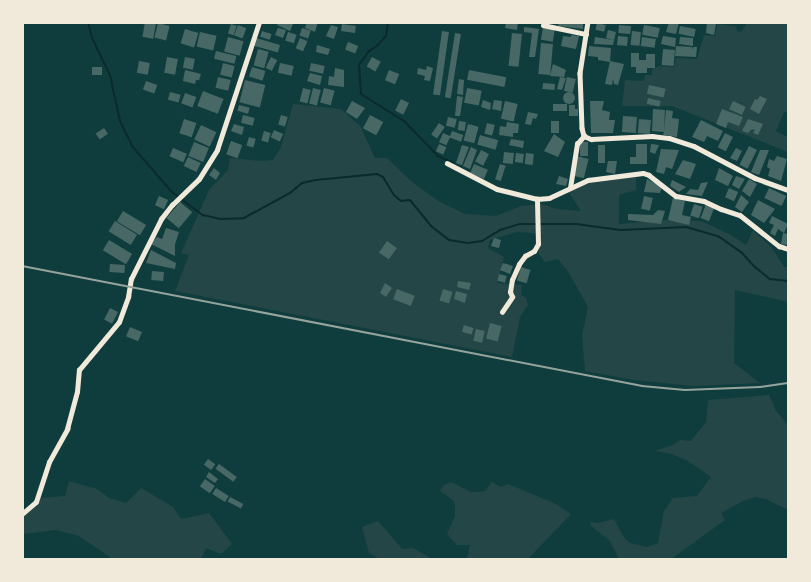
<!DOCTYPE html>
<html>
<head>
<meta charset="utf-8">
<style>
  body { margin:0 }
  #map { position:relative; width:811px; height:582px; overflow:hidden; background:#0f3d3e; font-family:Montserrat,sans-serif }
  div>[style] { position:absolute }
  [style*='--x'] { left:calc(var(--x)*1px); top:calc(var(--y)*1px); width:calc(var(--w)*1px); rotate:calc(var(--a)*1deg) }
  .green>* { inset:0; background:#244646 }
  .stream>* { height:2px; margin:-1px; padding:0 1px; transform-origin:1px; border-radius:1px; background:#0a2a2b }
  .building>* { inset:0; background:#486865; transform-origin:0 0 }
  .round { border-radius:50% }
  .minor>* { height:4.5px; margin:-2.25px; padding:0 2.25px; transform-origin:2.25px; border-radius:2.25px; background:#f1e9da }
  .rail>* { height:2px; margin:-1px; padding:0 1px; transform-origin:1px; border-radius:1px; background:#97a49c }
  span { translate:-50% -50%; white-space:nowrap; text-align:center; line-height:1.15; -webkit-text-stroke:4px #f1e9da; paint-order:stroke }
  .frame { position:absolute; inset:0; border:24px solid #f1e9da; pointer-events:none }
</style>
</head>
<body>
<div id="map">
  <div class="green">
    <div style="clip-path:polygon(747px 23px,788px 23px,788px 112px,784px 112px,776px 131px,788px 137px,788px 152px,672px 106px,622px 106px,625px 80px,644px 81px,645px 75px,652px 75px,652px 69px,660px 66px,674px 67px,676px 58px,697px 59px,704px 35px,715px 36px,717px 24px,735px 26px,738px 32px,742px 31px)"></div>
    <div style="clip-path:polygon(293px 104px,341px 109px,360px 126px,375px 158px,387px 158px,411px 181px,438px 201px,465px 214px,496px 216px,521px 206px,541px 204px,557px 209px,581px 211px,568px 191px,594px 181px,636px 175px,636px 190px,619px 195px,619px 224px,665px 220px,701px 221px,729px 234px,746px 245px,753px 230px,772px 248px,784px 267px,788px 267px,788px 302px,735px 290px,734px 363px,760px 383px,692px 386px,634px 380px,585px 371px,582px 335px,588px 307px,569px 273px,558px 259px,545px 262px,538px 252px,542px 235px,532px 233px,517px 232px,490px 240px,488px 248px,504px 257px,497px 283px,522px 285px,521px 295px,526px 298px,528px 305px,520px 317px,512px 357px,175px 291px,189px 255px,181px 253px,209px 190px,228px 170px,230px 158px,262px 161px,273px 160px,281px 147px)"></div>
    <div style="clip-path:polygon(769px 395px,776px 411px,788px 425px,788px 510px,766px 499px,755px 497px,743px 501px,721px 513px,725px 520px,671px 559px,619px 559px,609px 540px,591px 526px,590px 522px,598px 523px,614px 519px,623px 536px,630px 543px,647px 547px,658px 543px,664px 511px,673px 498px,697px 496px,711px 477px,688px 461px,672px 454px,655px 451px,673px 445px,680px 440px,691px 441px,706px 422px,708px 400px)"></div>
    <div style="clip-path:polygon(69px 481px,97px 489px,109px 498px,126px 503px,141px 488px,173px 507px,181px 519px,209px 513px,232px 544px,221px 554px,206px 548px,201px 559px,109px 559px,110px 557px,79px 536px,56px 530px,23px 534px,22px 511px,26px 515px,40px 498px,65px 496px)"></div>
    <div style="clip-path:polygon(451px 482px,471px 492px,477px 492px,485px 491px,492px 482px,501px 487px,508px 484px,554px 503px,571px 514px,528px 559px,467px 559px,470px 545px,457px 545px,447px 534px,455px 516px,455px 505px,453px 500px,440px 491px,444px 485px)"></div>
    <div style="clip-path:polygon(378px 521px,402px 549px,413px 548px,432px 559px,380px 559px,369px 553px,362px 527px)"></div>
  </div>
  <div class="stream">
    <div style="--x:88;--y:22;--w:16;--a:76"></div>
    <div style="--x:92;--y:38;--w:41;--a:64.1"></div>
    <div style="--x:110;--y:75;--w:47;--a:77.7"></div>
    <div style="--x:120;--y:121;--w:28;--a:64"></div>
    <div style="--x:132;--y:146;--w:61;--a:49"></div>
    <div style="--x:172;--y:192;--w:39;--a:37"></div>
    <div style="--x:203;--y:215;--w:18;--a:13"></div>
    <div style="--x:221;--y:219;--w:23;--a:-2"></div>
    <div style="--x:244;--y:218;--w:52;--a:-28.5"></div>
    <div style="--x:290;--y:193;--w:16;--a:-40"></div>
    <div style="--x:302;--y:183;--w:14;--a:-12"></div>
    <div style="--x:316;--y:180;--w:61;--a:-5.6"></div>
    <div style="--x:377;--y:174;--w:7;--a:27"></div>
    <div style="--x:383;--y:177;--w:21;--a:59"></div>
    <div style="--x:394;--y:195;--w:9;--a:41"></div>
    <div style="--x:401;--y:201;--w:9;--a:-6"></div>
    <div style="--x:410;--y:200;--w:33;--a:51"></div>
    <div style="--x:431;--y:226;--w:23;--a:38"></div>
    <div style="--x:449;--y:240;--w:19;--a:9"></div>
    <div style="--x:468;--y:243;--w:14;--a:-8"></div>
    <div style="--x:482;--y:241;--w:21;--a:-31"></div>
    <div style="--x:500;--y:230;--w:21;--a:-17"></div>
    <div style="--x:520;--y:224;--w:56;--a:0"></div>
    <div style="--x:576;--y:224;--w:45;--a:7.6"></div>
    <div style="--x:621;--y:230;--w:65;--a:-2.6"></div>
    <div style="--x:686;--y:227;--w:33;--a:16"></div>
    <div style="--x:718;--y:236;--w:28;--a:35"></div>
    <div style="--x:741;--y:252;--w:21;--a:47"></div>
    <div style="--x:755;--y:267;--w:19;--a:39"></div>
    <div style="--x:770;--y:279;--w:18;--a:6"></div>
    <div style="--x:388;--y:22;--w:14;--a:98"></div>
    <div style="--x:386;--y:36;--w:12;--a:132"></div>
    <div style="--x:378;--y:45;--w:11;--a:146"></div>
    <div style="--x:369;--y:51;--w:17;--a:126"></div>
    <div style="--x:359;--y:65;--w:29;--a:86"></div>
    <div style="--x:361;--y:94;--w:51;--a:32.1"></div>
    <div style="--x:404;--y:121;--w:49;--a:45.8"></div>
    <div style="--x:438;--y:156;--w:17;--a:24"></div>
  </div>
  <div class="building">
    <div style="left:145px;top:22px;width:11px;height:15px;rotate:10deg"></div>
    <div style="clip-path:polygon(278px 22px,289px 22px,293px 24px,290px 31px,277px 25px)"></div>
    <div style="clip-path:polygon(307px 22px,318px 22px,315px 32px,305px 28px)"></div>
    <div style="clip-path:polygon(506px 22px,518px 22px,517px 30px,505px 28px)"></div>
    <div style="clip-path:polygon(559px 22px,583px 22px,583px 29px,558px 26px)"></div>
    <div style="clip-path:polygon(669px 22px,679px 22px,676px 34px,666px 32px)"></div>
    <div style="clip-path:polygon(707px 22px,716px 24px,714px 35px,706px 33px)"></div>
    <div style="left:158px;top:23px;width:12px;height:15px;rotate:14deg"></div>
    <div style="left:597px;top:23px;width:9px;height:7px;rotate:13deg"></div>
    <div style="left:231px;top:24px;width:6px;height:10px;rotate:18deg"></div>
    <div style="left:342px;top:24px;width:14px;height:7px;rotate:8deg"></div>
    <div style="left:238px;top:25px;width:9px;height:11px;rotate:21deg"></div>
    <div style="clip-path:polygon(331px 25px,338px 27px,334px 39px,326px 36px)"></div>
    <div style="left:619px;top:25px;width:12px;height:8px;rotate:5deg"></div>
    <div style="left:644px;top:25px;width:16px;height:10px;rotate:11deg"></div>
    <div style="left:680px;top:26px;width:16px;height:8px;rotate:11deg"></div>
    <div style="clip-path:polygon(524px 27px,539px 29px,535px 57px,529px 57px,532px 33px,524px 32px)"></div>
    <div style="left:543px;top:27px;width:12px;height:13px;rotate:9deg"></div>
    <div style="clip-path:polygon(278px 28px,286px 30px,283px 38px,275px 35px)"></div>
    <div style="left:302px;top:28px;width:9px;height:8px;rotate:18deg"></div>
    <div style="left:185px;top:29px;width:14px;height:15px;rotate:17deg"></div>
    <div style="clip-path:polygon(608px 30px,616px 32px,613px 45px,594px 44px,595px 37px,614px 40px,606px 38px)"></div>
    <div style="left:262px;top:31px;width:10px;height:6px;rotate:17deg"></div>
    <div style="left:442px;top:31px;width:7px;height:64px;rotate:8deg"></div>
    <div style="left:632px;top:31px;width:9px;height:14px;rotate:6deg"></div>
    <div style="left:200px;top:32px;width:17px;height:15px;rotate:13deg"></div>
    <div style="left:288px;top:32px;width:9px;height:9px;rotate:18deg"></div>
    <div style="left:455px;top:33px;width:6px;height:65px;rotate:9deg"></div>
    <div style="left:512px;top:33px;width:10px;height:33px;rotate:6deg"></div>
    <div style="clip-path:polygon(571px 35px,579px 36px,576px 49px,561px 46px,563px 36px,571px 37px)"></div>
    <div style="left:618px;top:36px;width:10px;height:9px;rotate:6deg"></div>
    <div style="clip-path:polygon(663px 36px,676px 38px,675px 47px,661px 44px)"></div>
    <div style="left:228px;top:37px;width:16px;height:15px;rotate:15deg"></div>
    <div style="left:642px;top:37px;width:14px;height:9px;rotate:8deg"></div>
    <div style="clip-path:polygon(680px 37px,693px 38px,693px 46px,679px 44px)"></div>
    <div style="left:256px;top:38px;width:25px;height:8px;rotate:16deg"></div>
    <div style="left:300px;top:38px;width:8px;height:11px;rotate:23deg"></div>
    <div style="left:348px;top:42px;width:11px;height:8px;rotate:22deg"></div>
    <div style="left:541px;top:43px;width:12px;height:31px;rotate:5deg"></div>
    <div style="clip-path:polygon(317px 45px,330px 49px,328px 55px,316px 52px)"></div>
    <div style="clip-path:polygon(589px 46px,611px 48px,610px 62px,598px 60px,598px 57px,588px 56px)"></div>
    <div style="clip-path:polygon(676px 46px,692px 47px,692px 50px,693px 47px,697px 47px,696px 57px,675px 56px)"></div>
    <div style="left:258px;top:49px;width:11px;height:17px;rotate:15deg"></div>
    <div style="left:663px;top:49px;width:12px;height:16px;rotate:5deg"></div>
    <div style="left:216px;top:51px;width:21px;height:8px;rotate:14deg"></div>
    <div style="clip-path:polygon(631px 53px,639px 53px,639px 60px,646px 60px,646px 54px,655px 54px,655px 68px,647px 68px,647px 73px,636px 73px,636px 67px,631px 67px)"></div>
    <div style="left:167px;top:57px;width:11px;height:16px;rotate:10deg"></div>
    <div style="left:185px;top:57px;width:10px;height:11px;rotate:11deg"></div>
    <div style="left:271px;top:57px;width:7px;height:12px;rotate:27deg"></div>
    <div style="left:372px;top:57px;width:10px;height:11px;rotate:29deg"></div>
    <div style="left:139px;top:61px;width:11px;height:12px;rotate:10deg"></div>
    <div style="clip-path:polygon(610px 61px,624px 64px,618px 85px,614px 84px,613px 79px,612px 85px,605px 84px)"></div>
    <div style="left:223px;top:63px;width:12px;height:12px;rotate:14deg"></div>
    <div style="left:280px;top:63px;width:14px;height:10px;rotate:12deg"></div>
    <div style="left:311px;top:63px;width:14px;height:8px;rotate:12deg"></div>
    <div style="clip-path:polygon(553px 64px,566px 70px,564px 77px,550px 76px)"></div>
    <div style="clip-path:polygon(427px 66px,433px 68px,430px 81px,424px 80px,425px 76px,417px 74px,418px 68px,426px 70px)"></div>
    <div style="left:92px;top:67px;width:10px;height:8px"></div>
    <div style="left:252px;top:67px;width:14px;height:10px;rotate:17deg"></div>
    <div style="clip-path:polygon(335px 68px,344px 70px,344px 87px,328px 85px,329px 76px,334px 77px)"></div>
    <div style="clip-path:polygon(185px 70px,201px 74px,199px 80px,196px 80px,195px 84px,183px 81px)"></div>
    <div style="left:389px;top:70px;width:11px;height:11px;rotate:22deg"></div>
    <div style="left:469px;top:70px;width:38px;height:10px;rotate:11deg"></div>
    <div style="clip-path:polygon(310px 73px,322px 76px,320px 85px,307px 81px)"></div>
    <div style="left:218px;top:77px;width:13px;height:11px;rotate:13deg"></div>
    <div style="clip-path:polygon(560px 77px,566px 78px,562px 90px,557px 89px)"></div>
    <div style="left:567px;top:77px;width:9px;height:14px;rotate:13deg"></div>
    <div style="clip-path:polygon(459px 79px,464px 80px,463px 95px,457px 94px)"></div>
    <div style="left:245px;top:80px;width:21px;height:23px;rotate:14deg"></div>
    <div style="left:146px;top:81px;width:12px;height:9px;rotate:20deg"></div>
    <div style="left:543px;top:83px;width:12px;height:6px;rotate:5deg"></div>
    <div style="left:649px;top:85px;width:17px;height:9px;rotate:13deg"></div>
    <div style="left:303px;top:88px;width:8px;height:14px;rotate:14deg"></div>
    <div style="left:313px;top:88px;width:8px;height:16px;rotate:14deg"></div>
    <div style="left:324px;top:88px;width:11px;height:15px;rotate:15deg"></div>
    <div style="left:467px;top:88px;width:15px;height:15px;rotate:11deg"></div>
    <div style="left:203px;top:91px;width:22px;height:16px;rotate:21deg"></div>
    <div style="left:170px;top:92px;width:11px;height:8px;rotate:15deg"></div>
    <div class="round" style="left:563px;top:92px;width:12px;height:12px"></div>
    <div style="left:185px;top:93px;width:12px;height:11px;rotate:20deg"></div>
    <div style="clip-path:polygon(457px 96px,463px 97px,460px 116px,455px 116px)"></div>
    <div style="clip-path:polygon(760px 96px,767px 99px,759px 114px,750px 109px,755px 99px,757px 100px)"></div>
    <div style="left:648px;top:98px;width:13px;height:6px;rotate:13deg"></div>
    <div style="left:401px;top:99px;width:9px;height:13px;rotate:27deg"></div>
    <div style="clip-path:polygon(483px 100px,491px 103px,490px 110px,481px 107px)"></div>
    <div style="clip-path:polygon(494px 100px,502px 101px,501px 111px,492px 109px)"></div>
    <div style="clip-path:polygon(352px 101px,365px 108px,357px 119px,346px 112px)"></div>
    <div style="left:505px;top:101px;width:13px;height:18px;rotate:13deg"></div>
    <div style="clip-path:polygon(590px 101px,604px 101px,602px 110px,610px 112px,609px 120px,615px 120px,613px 133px,591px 133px)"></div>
    <div style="left:733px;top:101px;width:14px;height:9px;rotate:25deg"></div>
    <div style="left:553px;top:104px;width:14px;height:7px"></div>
    <div style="left:239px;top:105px;width:11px;height:6px;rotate:15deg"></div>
    <div style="clip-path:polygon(569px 105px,575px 105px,575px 109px,578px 109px,578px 116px,569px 116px)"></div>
    <div style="clip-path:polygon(653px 109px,665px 110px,664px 130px,666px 110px,673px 111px,672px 118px,679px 119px,677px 137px,663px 135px,664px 132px,652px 131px)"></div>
    <div style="clip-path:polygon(722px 109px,743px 117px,739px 126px,728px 122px,726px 128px,716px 124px)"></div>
    <div style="clip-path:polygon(528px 112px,538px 114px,536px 119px,533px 118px,531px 125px,525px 124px)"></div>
    <div style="left:243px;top:115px;width:12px;height:8px;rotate:14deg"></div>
    <div style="left:281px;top:115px;width:7px;height:10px;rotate:16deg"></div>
    <div style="left:370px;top:115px;width:15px;height:15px;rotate:28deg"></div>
    <div style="left:623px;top:116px;width:14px;height:16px;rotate:4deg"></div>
    <div style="left:448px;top:117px;width:9px;height:9px;rotate:13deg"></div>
    <div style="left:184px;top:119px;width:13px;height:15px;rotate:18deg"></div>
    <div style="left:639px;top:119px;width:12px;height:14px;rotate:5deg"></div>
    <div style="clip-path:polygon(748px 119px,763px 124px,758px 135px,753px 133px,755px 130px,752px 129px,748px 133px,742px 131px)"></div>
    <div style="clip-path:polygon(701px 120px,723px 131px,718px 141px,707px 136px,704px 142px,692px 137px)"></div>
    <div style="left:459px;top:121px;width:7px;height:9px;rotate:8deg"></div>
    <div style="left:551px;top:121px;width:8px;height:12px"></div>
    <div style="clip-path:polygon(507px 122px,519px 124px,518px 133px,513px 133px,513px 137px,499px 135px,500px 126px,506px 127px)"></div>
    <div style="left:439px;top:123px;width:7px;height:14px;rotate:34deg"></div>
    <div style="left:487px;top:123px;width:8px;height:11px;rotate:14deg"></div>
    <div style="clip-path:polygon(234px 124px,244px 127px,242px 135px,231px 131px)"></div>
    <div style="left:468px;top:124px;width:11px;height:17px;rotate:15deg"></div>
    <div style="left:201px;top:125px;width:17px;height:16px;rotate:25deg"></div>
    <div style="left:104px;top:128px;width:7px;height:10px;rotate:56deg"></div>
    <div style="left:274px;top:130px;width:10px;height:8px;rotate:24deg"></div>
    <div style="left:264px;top:131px;width:7px;height:10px;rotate:16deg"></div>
    <div style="left:452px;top:131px;width:12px;height:7px;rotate:20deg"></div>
    <div style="left:443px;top:133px;width:8px;height:10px;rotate:23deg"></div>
    <div style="left:725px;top:133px;width:9px;height:16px;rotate:27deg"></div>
    <div style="clip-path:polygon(554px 134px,565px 142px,558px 157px,544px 151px)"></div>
    <div style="left:480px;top:135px;width:19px;height:10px;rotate:16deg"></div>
    <div style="left:249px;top:137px;width:7px;height:9px;rotate:16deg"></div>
    <div style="clip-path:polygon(511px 139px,524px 141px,523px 148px,509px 145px)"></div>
    <div style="left:231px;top:141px;width:12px;height:14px;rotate:20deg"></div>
    <div style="left:194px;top:142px;width:16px;height:15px;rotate:22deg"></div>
    <div style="left:580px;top:142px;width:8px;height:14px"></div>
    <div style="left:439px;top:144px;width:8px;height:8px;rotate:23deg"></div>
    <div style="clip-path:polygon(636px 144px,647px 144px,647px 164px,630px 164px,630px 157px,636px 157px)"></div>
    <div style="clip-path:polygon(651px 144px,659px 145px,655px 154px,650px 152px)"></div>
    <div style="clip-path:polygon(462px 145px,469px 147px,462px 165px,456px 163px)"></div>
    <div style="left:598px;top:145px;width:7px;height:18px"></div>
    <div style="left:749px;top:146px;width:9px;height:21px;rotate:27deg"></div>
    <div style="clip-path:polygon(471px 147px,477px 150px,470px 169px,463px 166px)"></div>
    <div style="left:173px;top:148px;width:15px;height:9px;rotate:23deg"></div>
    <div style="clip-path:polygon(736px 148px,742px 151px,737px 161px,730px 158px)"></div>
    <div style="clip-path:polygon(661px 149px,679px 150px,672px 169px,666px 167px,664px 174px,656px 172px)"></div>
    <div style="left:481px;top:150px;width:9px;height:13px;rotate:27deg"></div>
    <div style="clip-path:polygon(760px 150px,769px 150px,759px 175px,751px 172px)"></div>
    <div style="left:504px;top:152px;width:10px;height:11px;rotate:6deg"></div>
    <div style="left:516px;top:153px;width:8px;height:9px;rotate:7deg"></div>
    <div style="left:526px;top:153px;width:8px;height:11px;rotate:7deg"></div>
    <div style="left:577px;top:156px;width:12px;height:20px;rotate:14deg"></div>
    <div style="clip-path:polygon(777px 156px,787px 159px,781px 181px,768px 176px,770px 169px,767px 167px,769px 159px,774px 161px)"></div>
    <div style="left:188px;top:157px;width:14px;height:10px;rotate:25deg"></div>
    <div style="clip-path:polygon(683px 160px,696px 164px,690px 179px,675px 174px)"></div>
    <div style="clip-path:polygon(608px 161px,617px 161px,615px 174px,606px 172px)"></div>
    <div style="left:474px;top:164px;width:15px;height:10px;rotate:23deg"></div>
    <div style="left:500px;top:164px;width:6px;height:16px;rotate:18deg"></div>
    <div style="clip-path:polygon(214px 168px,220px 173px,216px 180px,209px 175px)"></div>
    <div style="clip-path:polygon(719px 168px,733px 176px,728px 186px,715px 180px)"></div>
    <div style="clip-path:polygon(559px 176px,568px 179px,566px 186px,556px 184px)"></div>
    <div style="clip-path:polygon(736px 176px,745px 179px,739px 189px,732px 185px)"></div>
    <div style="clip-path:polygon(647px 179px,662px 187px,660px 193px,644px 192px)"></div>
    <div style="clip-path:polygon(749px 179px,757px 184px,750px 197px,742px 191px)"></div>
    <div style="clip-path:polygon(672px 180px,686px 187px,679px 192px,670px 186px)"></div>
    <div style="clip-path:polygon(708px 182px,702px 196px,686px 194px,690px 189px,698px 190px,701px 183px)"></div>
    <div style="left:729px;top:188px;width:10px;height:10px;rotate:24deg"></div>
    <div style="left:769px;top:188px;width:19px;height:11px;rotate:25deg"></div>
    <div style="clip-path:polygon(741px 195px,749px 202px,742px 212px,735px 207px)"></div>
    <div style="left:159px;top:196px;width:10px;height:10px;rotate:24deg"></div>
    <div style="left:644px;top:196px;width:9px;height:13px;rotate:13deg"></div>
    <div style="clip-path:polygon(673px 198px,685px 201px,682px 215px,691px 217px,689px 225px,668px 220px)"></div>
    <div style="clip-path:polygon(758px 200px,775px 209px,764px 223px,751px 215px)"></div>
    <div style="left:180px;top:202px;width:16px;height:21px;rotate:40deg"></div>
    <div style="left:694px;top:204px;width:9px;height:12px;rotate:18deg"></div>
    <div style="left:706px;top:204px;width:9px;height:15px;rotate:21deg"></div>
    <div style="clip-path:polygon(658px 210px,665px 211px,661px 224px,628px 220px,628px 214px,653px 215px)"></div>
    <div style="left:123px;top:211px;width:27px;height:12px;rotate:31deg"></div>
    <div style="clip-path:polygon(772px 216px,788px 224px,784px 233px,778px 229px,775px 236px,770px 233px,774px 225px,769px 223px)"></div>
    <div style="left:115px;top:221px;width:26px;height:12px;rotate:32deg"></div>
    <div style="clip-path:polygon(166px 228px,179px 232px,175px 244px,175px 256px,151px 244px,157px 237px,162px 239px)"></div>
    <div style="clip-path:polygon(783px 233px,788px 234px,788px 245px,781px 244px)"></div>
    <div style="clip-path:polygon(494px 238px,501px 240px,499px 248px,491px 246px)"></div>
    <div style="left:109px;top:240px;width:27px;height:12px;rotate:31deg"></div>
    <div style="left:387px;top:241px;width:12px;height:14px;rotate:35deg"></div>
    <div style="clip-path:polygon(151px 250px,176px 263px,175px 269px,146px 263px)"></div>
    <div style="clip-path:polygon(503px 263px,513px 266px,510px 274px,500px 270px)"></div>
    <div style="left:110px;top:264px;width:15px;height:8px;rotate:4deg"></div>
    <div style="left:521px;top:267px;width:10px;height:14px;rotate:17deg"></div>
    <div style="left:152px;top:271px;width:12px;height:9px;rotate:5deg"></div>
    <div style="left:499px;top:274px;width:8px;height:7px;rotate:14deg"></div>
    <div style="clip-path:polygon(458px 281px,471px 283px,469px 290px,457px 287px)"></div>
    <div style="clip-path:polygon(385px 283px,392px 288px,386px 297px,380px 293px)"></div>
    <div style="left:397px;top:289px;width:19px;height:11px;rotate:21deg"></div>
    <div style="left:443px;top:289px;width:10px;height:12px;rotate:17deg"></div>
    <div style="clip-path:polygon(456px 291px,467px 294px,465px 303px,454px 299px)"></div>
    <div style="left:110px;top:308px;width:9px;height:13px;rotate:27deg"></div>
    <div style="left:490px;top:323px;width:12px;height:16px;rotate:14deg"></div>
    <div style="left:464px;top:325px;width:10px;height:7px;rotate:17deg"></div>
    <div style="left:130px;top:327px;width:13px;height:10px;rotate:23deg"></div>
    <div style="left:476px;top:329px;width:9px;height:12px;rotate:13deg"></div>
    <div style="left:208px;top:459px;width:9px;height:7px;rotate:36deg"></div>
    <div style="left:219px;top:464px;width:22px;height:6px;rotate:36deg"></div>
    <div style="clip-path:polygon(209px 472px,218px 479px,215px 483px,206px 477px)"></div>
    <div style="left:205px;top:479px;width:12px;height:9px;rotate:35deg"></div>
    <div style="left:216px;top:488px;width:15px;height:7px;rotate:32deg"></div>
    <div style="left:230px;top:497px;width:15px;height:5px;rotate:28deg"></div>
  </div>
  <div class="minor">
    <div style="--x:588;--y:22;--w:52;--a:98.9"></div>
    <div style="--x:580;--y:73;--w:55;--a:87.9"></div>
    <div style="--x:582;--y:128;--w:8;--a:76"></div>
    <div style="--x:584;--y:136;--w:8;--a:23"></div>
    <div style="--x:591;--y:139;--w:61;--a:-2.8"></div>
    <div style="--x:652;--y:136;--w:17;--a:7"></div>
    <div style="--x:669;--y:138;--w:26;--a:18"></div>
    <div style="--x:694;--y:146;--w:69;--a:27.7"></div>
    <div style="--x:755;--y:178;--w:35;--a:20"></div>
    <div style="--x:543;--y:25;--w:44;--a:11.8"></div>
    <div style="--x:447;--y:163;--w:56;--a:27.5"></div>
    <div style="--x:497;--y:189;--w:41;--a:14"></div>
    <div style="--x:537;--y:199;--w:12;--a:-5"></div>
    <div style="--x:549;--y:198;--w:43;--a:-24.8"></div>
    <div style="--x:588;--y:180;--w:55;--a:-7.3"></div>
    <div style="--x:643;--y:173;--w:6;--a:18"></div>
    <div style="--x:649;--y:175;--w:34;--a:38"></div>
    <div style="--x:676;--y:196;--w:28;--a:10"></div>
    <div style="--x:704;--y:201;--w:19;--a:25"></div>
    <div style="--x:721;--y:209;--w:20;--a:18"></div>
    <div style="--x:740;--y:215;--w:50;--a:38.5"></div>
    <div style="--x:779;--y:246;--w:9;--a:18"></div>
    <div style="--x:570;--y:188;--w:45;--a:-81"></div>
    <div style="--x:577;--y:144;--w:11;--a:-49"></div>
    <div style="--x:502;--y:312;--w:18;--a:-56"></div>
    <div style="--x:512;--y:297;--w:5;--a:-112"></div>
    <div style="--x:510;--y:292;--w:12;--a:-81"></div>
    <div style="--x:512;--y:280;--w:17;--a:-66"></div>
    <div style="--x:519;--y:264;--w:10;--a:-53"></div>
    <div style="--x:525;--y:256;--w:10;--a:-29"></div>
    <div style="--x:534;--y:251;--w:8;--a:-60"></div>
    <div style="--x:538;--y:244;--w:45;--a:-91.3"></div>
    <div style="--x:22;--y:514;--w:18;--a:-41"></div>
    <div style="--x:36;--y:502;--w:42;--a:-72"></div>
    <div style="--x:49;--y:462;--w:38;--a:-61"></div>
    <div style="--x:67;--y:429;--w:38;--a:-75"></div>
    <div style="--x:77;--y:392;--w:22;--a:-85"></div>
    <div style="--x:79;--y:370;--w:62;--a:-50.2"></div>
    <div style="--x:119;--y:322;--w:27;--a:-70"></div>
    <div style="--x:128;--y:297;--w:18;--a:-81"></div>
    <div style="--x:131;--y:279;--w:67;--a:-63.4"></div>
    <div style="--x:161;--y:219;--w:18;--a:-52"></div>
    <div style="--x:172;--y:205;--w:37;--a:-44"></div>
    <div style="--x:199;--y:179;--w:34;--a:-58"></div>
    <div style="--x:217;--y:150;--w:135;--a:-71.8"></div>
  </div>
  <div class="rail">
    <div style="--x:22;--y:266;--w:632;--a:10.95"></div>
    <div style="--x:642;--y:386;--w:43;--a:5.3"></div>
    <div style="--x:685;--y:390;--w:75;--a:-2.3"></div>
    <div style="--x:760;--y:387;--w:28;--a:-8"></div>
  </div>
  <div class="frame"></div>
</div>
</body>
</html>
